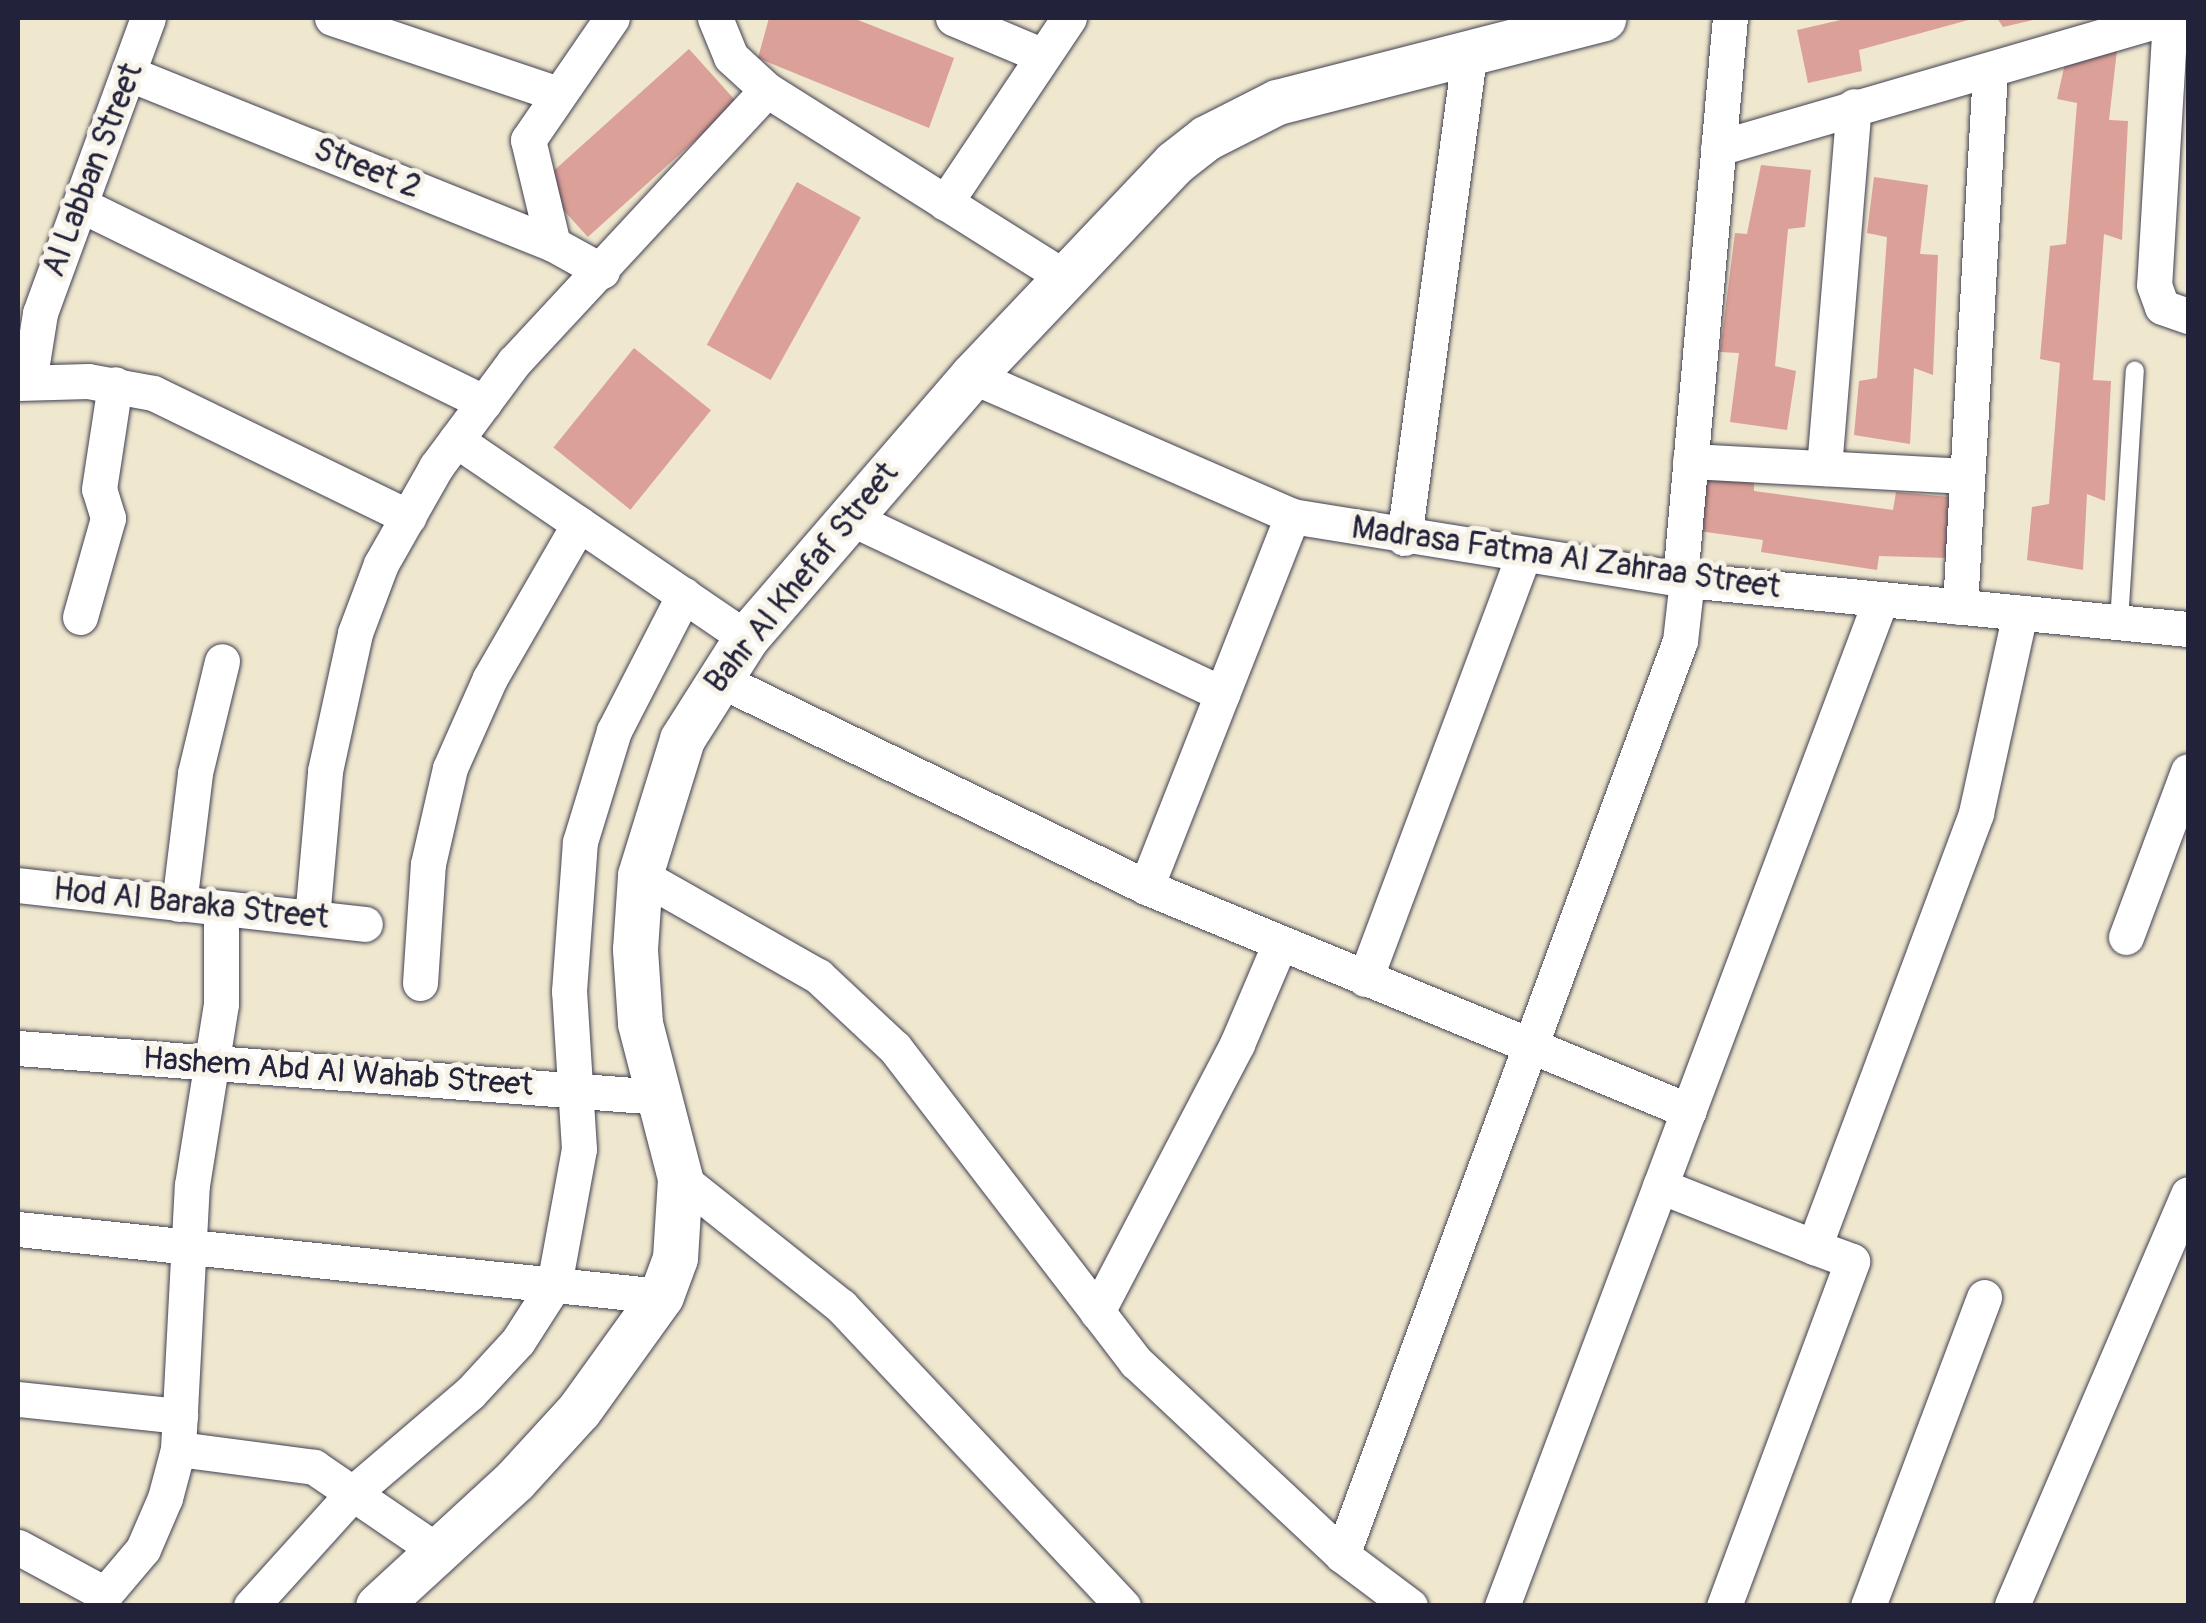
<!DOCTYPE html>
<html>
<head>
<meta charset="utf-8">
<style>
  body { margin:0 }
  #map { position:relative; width:2206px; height:1623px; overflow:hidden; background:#efe7ce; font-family:Pangolin,sans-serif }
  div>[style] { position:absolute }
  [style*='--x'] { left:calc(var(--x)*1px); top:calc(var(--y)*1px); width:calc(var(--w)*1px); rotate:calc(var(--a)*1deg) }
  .building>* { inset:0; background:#dba097; transform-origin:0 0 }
  .roads { filter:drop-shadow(0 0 2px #414051) drop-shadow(0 0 2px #414051) }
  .service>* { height:18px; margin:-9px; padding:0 9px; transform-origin:9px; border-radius:9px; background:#fff }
  .minor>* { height:35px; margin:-17.5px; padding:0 17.5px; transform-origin:17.5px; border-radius:17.5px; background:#fff }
  .tertiary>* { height:45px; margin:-22.5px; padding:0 22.5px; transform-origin:22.5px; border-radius:22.5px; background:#fff }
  span { translate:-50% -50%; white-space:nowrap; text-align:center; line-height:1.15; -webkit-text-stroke:10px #f7f3e8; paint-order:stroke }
  .street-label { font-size:32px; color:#22223b }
  .frame { position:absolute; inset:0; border:20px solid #22223b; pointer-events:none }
</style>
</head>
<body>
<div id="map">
  <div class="building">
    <div style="clip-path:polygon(769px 18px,853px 18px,954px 58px,929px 128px,758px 58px)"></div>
    <div style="clip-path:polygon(1849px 18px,1972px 18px,1972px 19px,1859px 50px,1862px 71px,1808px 83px,1797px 30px)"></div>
    <div style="clip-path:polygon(1997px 18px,2036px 18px,2037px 19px,2003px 27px)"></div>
    <div style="left:689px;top:49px;width:72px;height:201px;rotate:48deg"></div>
    <div style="clip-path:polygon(2117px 50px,2109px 120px,2128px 121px,2122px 240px,2104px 234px,2093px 380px,2111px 381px,2105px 501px,2087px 494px,2083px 570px,2027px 560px,2032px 507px,2049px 504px,2060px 363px,2040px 359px,2050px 246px,2066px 244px,2077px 103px,2057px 99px,2066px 59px)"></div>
    <div style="clip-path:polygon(1761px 165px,1811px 170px,1805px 227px,1788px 229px,1775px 366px,1796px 371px,1787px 430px,1730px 422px,1739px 353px,1720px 352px,1735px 233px,1747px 234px)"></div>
    <div style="clip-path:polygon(1874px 177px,1928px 185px,1920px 254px,1938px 255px,1933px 375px,1914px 368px,1910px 444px,1854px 435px,1859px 381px,1877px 378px,1887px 237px,1867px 233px)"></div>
    <div style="left:797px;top:182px;width:73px;height:186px;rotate:29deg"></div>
    <div style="left:634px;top:348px;width:99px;height:128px;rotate:39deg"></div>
    <div style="clip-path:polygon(1705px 472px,1754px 476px,1754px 491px,1893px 510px,1896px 492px,1950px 497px,1948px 558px,1879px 556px,1877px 570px,1761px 552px,1763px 540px,1699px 531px)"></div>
  </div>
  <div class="roads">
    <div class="service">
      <div style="--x:2119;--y:622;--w:252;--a:-86.4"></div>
    </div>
    <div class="minor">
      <div style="--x:332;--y:18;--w:238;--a:18.6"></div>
      <div style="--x:715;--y:18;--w:42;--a:67.7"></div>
      <div style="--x:731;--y:57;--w:49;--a:42.5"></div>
      <div style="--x:767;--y:90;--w:352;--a:32.2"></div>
      <div style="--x:953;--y:18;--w:95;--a:22.8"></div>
      <div style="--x:2170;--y:18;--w:267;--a:93.4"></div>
      <div style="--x:2154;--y:285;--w:23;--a:70"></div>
      <div style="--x:2162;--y:307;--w:28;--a:19"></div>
      <div style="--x:130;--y:74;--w:456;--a:21.9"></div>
      <div style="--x:553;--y:244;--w:56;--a:28.9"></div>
      <div style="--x:1718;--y:148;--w:466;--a:-16.2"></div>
      <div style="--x:945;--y:203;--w:223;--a:-56.2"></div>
      <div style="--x:81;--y:205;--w:449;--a:26.1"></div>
      <div style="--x:553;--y:244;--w:107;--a:-103.5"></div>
      <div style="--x:528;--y:140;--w:148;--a:-55.5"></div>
      <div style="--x:972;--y:376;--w:349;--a:23.6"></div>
      <div style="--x:1292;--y:516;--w:400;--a:9.2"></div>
      <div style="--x:1687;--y:580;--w:503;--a:5.59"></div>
      <div style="--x:29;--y:382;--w:70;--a:-80.9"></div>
      <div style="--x:40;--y:313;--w:314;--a:-69.9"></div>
      <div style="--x:18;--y:383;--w:70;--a:-1.6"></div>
      <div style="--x:88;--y:381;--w:66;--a:10.5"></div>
      <div style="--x:153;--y:393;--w:284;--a:25.9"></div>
      <div style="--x:456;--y:440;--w:351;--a:34.3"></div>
      <div style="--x:1690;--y:461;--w:277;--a:3.1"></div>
      <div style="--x:1824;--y:468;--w:363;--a:-85.3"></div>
      <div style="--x:846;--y:516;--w:416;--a:25.3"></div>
      <div style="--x:1404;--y:538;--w:486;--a:-82.3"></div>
      <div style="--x:1680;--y:579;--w:563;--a:-84.91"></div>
      <div style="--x:1960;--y:607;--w:537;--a:-86.8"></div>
      <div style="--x:80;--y:617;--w:103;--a:-74.2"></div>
      <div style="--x:108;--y:518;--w:30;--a:-107"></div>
      <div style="--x:99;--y:489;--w:106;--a:-81.3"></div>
      <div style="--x:716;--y:678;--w:478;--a:25.9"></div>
      <div style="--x:1146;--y:887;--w:587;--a:22.42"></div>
      <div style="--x:640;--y:875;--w:205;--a:29.6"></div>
      <div style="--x:818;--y:976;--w:105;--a:43.1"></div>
      <div style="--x:895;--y:1048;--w:396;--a:52.5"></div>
      <div style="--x:1136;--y:1362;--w:282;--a:43.1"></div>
      <div style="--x:1342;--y:1555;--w:85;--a:36.9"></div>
      <div style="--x:18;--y:885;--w:349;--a:6.4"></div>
      <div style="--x:1146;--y:887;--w:399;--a:-68.5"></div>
      <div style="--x:179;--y:904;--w:132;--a:-83"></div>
      <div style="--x:195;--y:773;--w:115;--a:-76.4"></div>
      <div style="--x:312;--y:918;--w:148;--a:-84.9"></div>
      <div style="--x:325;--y:771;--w:141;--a:-77.7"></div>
      <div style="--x:355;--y:633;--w:74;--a:-69.4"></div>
      <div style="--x:381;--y:564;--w:112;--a:-60.4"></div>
      <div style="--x:436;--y:467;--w:131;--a:-53.4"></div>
      <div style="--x:514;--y:362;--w:371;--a:-47.1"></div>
      <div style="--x:2126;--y:937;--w:177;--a:-69.5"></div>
      <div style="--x:1365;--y:979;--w:452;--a:-69.5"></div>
      <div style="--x:420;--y:983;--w:119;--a:-86.2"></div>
      <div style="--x:428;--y:864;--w:98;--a:-77.1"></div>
      <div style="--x:450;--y:768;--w:98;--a:-66"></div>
      <div style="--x:490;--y:678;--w:178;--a:-60"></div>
      <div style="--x:18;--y:1048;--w:643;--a:4.37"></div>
      <div style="--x:680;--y:1178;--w:206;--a:38.5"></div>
      <div style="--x:841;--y:1306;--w:412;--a:46.8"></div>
      <div style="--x:1660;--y:1186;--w:166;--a:21.6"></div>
      <div style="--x:1814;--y:1247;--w:463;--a:-69.5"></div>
      <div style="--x:1976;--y:813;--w:205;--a:-77.6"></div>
      <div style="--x:18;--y:1229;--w:646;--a:5.95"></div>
      <div style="--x:1097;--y:1312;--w:302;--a:-62.4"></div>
      <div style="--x:1237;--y:1044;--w:110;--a:-66.9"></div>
      <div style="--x:18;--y:1399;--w:163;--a:6"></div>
      <div style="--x:178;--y:1449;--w:137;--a:7.5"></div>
      <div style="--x:314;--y:1467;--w:153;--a:34.3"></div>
      <div style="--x:18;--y:1547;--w:99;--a:28.4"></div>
      <div style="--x:105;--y:1594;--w:59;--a:-49.8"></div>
      <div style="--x:143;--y:1549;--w:56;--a:-66.7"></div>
      <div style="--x:165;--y:1498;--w:51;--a:-75.1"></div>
      <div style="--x:178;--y:1449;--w:264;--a:-87"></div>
      <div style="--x:192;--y:1185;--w:183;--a:-80.9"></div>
      <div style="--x:221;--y:1004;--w:95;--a:-90"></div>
      <div style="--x:1342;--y:1555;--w:974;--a:-69.71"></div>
      <div style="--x:1680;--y:641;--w:61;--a:-83.5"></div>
      <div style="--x:2012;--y:1605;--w:447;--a:-66.8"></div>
      <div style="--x:251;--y:1606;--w:154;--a:-47.9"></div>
      <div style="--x:354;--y:1492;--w:153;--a:-40.5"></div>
      <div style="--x:470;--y:1393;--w:71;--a:-47.3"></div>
      <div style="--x:518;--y:1341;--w:67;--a:-57.3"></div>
      <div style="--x:554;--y:1285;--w:138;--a:-79.6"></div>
      <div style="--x:579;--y:1149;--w:158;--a:-93.6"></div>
      <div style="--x:569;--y:991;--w:149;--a:-85.8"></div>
      <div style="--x:580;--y:842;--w:116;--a:-73"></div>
      <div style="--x:614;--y:731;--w:153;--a:-62.8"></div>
      <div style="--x:1502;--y:1606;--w:1076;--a:-69.38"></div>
      <div style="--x:1724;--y:1606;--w:368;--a:-69.6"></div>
      <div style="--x:1852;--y:1261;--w:40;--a:-159.8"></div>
      <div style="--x:1868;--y:1606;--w:330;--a:-69.4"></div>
    </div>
    <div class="tertiary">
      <div style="--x:378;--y:1606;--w:186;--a:-42.6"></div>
      <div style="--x:515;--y:1480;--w:95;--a:-47.6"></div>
      <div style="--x:579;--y:1410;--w:140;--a:-54.3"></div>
      <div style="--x:661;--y:1296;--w:40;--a:-69.8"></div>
      <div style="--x:675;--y:1258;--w:80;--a:-86.4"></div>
      <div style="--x:680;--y:1178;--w:160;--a:-104.5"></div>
      <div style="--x:640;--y:1023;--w:74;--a:-93.9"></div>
      <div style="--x:635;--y:949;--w:74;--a:-86.1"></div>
      <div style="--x:640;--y:875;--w:142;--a:-72.8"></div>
      <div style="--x:682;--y:739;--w:120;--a:-57.6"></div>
      <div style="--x:746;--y:638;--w:346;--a:-49.2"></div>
      <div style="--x:972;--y:376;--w:294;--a:-46.5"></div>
      <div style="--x:1174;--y:163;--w:41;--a:-38"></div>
      <div style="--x:1206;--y:138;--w:80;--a:-26.9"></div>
      <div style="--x:1277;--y:102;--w:337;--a:-14.4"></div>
    </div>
  </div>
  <div class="street-label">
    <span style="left:367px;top:169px;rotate:22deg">Street 2</span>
    <span style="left:93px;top:170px;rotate:-69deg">Al Labban Street</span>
    <span style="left:1566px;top:558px;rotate:8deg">Madrasa Fatma Al Zahraa Street</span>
    <span style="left:802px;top:578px;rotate:-51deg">Bahr Al Khefaf Street</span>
    <span style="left:191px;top:904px;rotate:6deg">Hod Al Baraka Street</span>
    <span style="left:338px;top:1072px;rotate:4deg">Hashem Abd Al Wahab Street</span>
  </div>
  <div class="frame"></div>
</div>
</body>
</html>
